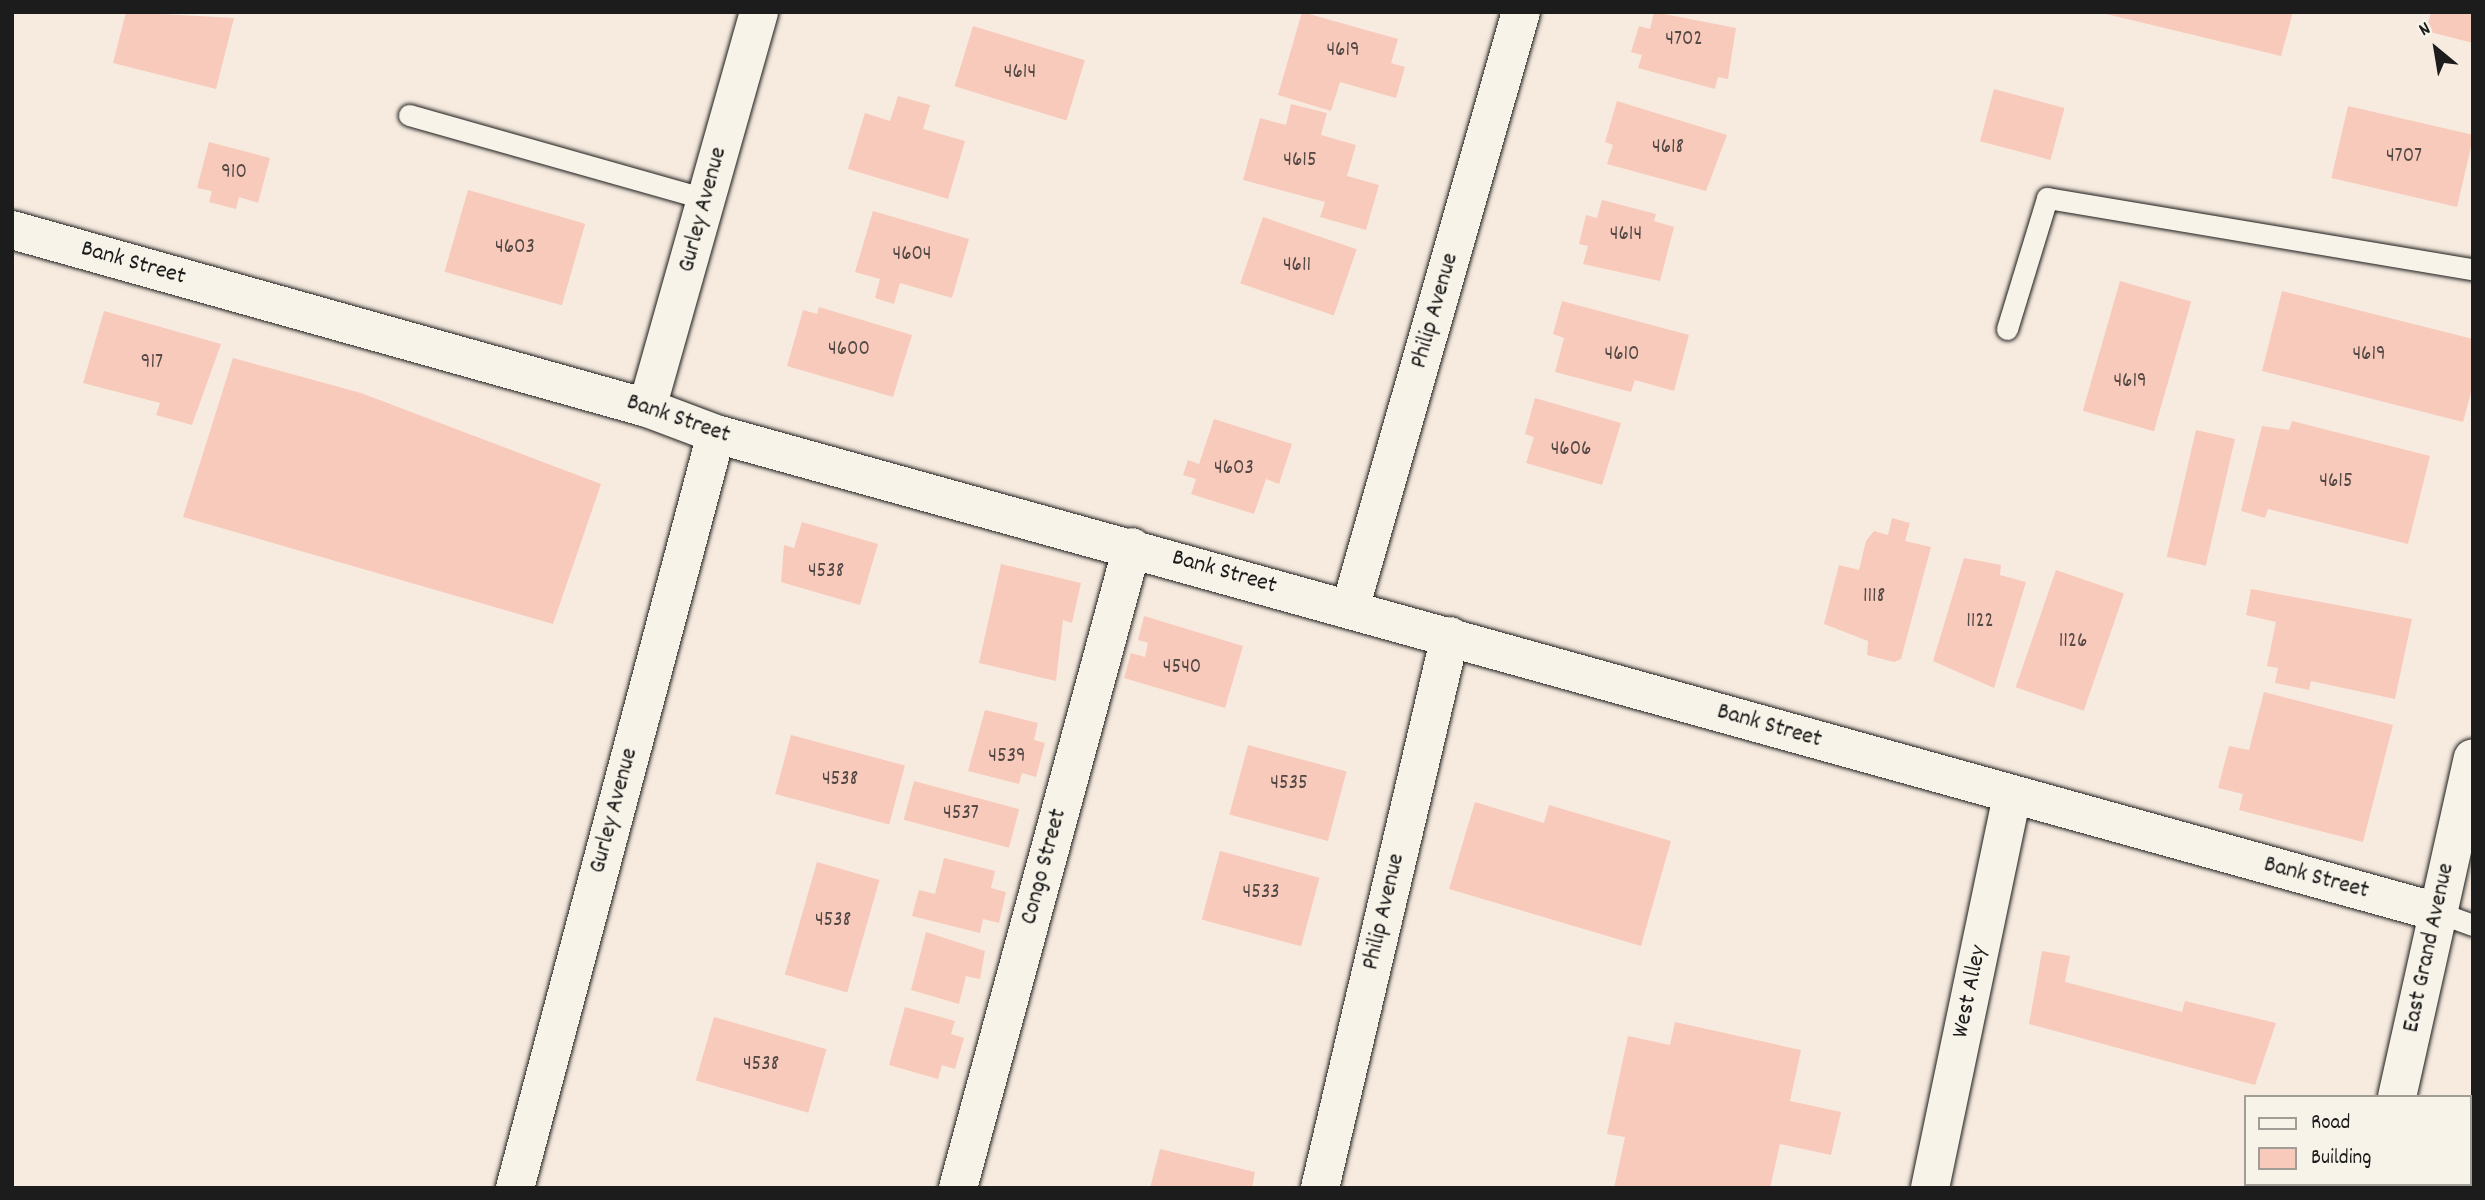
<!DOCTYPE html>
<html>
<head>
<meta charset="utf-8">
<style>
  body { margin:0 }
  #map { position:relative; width:2485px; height:1200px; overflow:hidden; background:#f7ebdf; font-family:Dekko,sans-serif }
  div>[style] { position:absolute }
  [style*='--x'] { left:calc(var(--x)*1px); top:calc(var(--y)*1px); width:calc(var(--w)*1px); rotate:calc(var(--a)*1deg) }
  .building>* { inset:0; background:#f8cabc; transform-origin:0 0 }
  .roads { filter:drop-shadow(0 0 2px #1c1c1c) drop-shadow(0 0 2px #1c1c1c) }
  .service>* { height:21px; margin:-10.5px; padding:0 10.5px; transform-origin:10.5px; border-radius:10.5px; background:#f7f3e8 }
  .minor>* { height:38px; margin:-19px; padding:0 19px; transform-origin:19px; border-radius:19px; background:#f7f3e8 }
  .secondary>* { height:38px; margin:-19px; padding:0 19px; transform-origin:19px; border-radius:19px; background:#f7f3e8 }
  span { translate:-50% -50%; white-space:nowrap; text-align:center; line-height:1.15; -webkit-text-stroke:5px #f7f3e8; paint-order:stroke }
  .number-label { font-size:21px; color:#534844 }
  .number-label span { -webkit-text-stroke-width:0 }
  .street-label { font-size:24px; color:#1c1c1c }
  .frame { position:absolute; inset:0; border:14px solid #1c1c1c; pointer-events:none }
  .legend { position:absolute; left:2244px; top:1095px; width:228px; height:91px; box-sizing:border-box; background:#f7f3e8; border:2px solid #9f9d96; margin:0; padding:9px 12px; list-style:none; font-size:21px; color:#1c1c1c }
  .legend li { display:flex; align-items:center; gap:14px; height:35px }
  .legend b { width:35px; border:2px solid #9f9d96 }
  .north { position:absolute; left:2401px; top:14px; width:70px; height:70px; -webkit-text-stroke:5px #f7f3e8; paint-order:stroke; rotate:330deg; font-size:19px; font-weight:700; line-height:28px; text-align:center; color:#1c1c1c }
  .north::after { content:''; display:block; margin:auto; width:24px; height:32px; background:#1c1c1c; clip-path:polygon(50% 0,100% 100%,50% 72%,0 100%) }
</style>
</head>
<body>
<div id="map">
  <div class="building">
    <div style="clip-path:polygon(126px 12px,234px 18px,216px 89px,113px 63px)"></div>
    <div style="clip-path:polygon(1302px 12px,1398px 39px,1391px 63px,1405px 67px,1396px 98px,1340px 82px,1331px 111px,1278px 95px)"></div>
    <div style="clip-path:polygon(1654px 12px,1736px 28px,1728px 79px,1718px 77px,1715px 89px,1638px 68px,1642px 55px,1631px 52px,1639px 26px,1650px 29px)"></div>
    <div style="clip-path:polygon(2098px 12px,2293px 12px,2281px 56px)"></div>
    <div style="clip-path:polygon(2431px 12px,2473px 12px,2473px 43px,2426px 31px)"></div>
    <div style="left:973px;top:26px;width:117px;height:63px;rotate:17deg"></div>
    <div style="left:1994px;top:89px;width:73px;height:54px;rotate:15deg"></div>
    <div style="clip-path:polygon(898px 96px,930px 105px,923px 129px,965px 141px,948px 199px,848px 169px,865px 113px,890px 121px)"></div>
    <div style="clip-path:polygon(1617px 101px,1727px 135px,1706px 191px,1607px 164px,1613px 145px,1605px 142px)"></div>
    <div style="clip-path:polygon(1291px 104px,1327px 113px,1321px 135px,1356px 145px,1347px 176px,1379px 185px,1366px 230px,1320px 217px,1325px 202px,1243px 180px,1260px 118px,1286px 125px)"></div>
    <div style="left:2348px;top:106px;width:129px;height:74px;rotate:13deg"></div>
    <div style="clip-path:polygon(209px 142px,270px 158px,258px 203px,239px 197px,236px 209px,209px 202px,212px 191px,197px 188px)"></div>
    <div style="left:468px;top:190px;width:122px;height:85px;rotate:16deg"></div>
    <div style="clip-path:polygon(1602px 200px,1656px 214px,1654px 221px,1674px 227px,1660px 281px,1583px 264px,1588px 246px,1579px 244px,1586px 215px,1597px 218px)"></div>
    <div style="clip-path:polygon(873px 211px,969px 239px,952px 298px,900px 283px,894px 304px,875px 298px,880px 279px,855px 272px)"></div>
    <div style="left:1263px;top:217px;width:99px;height:70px;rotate:19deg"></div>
    <div style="left:2120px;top:281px;width:74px;height:135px;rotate:16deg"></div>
    <div style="clip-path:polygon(2282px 291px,2473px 339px,2473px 385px,2463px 422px,2262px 371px)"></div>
    <div style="clip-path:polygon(1562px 301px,1689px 335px,1674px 391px,1635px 380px,1631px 392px,1555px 372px,1564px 338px,1553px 334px)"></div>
    <div style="clip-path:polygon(819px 307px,912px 335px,893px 397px,787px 366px,803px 310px,817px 314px)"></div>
    <div style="clip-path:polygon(104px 311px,221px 344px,192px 425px,156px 415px,160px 403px,83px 383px)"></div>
    <div style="clip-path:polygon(233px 358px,361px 393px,601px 484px,553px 624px,183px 517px)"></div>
    <div style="clip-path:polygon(1535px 398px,1621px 423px,1602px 485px,1526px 463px,1534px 437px,1525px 434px)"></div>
    <div style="clip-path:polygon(1214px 419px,1292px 444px,1279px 484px,1266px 479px,1254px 514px,1191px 494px,1196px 479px,1183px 475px,1188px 460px,1199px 464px)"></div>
    <div style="clip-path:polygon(2292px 421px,2430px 456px,2408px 544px,2268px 509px,2265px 518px,2241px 511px,2262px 426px,2289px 430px)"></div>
    <div style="left:2196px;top:430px;width:40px;height:130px;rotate:13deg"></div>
    <div style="clip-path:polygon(1892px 518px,1910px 523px,1905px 541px,1931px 547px,1901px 659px,1894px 662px,1867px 655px,1868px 641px,1824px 624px,1839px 565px,1859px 570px,1866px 541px,1874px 531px,1888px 535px)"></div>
    <div style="clip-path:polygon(802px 522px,878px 544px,860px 605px,781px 582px,784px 545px,794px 548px)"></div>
    <div style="clip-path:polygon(1964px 558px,2001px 565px,2000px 575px,2026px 582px,1994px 688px,1933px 661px)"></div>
    <div style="clip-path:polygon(1001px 564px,1081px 583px,1072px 623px,1063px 620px,1056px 681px,979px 663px)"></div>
    <div style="left:2056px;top:570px;width:72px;height:124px;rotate:19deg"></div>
    <div style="clip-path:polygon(2251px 589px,2412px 619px,2395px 699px,2311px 681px,2309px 690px,2275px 683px,2278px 668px,2267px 666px,2276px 622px,2246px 615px)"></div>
    <div style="clip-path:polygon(1144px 616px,1243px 646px,1225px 708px,1124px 678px,1131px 653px,1145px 657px,1148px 643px,1138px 640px)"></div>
    <div style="clip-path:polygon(2264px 692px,2393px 725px,2363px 842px,2239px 810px,2243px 794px,2218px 788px,2229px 746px,2249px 750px)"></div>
    <div style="clip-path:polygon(985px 710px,1038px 723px,1034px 740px,1045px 743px,1036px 777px,1022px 773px,1019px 784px,968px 771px)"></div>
    <div style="left:791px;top:735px;width:118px;height:61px;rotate:15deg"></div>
    <div style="left:1248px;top:745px;width:102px;height:72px;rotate:15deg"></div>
    <div style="left:914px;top:781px;width:109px;height:40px;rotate:15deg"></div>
    <div style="clip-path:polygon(1475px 802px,1544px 823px,1549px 805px,1671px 841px,1641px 946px,1449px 889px)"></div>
    <div style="left:1220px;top:851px;width:103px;height:71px;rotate:15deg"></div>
    <div style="clip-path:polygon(944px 858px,995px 871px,991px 888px,1006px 892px,999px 923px,983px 919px,980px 933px,912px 916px,919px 890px,935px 894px)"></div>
    <div style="left:817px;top:862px;width:65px;height:117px;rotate:16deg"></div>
    <div style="clip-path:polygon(926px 932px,985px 951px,980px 979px,966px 976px,959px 1004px,911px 990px)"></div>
    <div style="clip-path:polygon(2042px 951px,2070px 956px,2065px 982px,2182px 1012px,2185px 1001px,2276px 1023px,2255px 1085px,2029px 1024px)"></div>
    <div style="clip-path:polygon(905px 1007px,955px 1021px,951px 1034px,964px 1038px,955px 1069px,942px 1065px,938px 1079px,889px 1065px)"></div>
    <div style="left:714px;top:1017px;width:117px;height:66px;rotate:16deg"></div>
    <div style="clip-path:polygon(1675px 1022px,1801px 1050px,1790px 1101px,1841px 1112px,1831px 1155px,1780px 1144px,1770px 1188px,1614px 1188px,1625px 1137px,1607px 1134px,1628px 1036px,1670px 1045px)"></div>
    <div style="clip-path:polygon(1160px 1149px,1255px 1172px,1252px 1188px,1150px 1188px)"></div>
  </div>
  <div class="roads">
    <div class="service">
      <div style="--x:409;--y:115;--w:309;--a:15.8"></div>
      <div style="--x:2007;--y:329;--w:137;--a:-73"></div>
      <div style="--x:2047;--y:198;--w:432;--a:9.5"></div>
      <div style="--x:2437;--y:912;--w:38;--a:20"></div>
    </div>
    <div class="minor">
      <div style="--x:12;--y:230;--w:659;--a:15.66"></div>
      <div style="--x:647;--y:408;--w:74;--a:20.6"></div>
      <div style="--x:716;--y:434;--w:1786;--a:15.52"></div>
      <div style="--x:647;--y:408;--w:412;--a:-74.2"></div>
      <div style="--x:1350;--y:609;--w:621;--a:-74.02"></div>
      <div style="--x:2469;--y:1161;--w:4;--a:14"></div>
      <div style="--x:515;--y:1188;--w:780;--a:-75.07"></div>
      <div style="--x:958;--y:1188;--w:664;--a:-74.81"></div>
      <div style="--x:1320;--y:1188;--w:567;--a:-76.75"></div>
      <div style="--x:1930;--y:1188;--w:400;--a:-78.2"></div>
    </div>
    <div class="secondary">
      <div style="--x:2397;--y:1097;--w:347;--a:-77.4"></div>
      <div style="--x:2377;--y:1188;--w:4;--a:-90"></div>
    </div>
  </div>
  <div class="number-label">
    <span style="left:1684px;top:40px">4702</span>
    <span style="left:1343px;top:51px">4619</span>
    <span style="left:1020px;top:73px">4614</span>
    <span style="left:1668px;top:148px">4618</span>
    <span style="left:2404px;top:157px">4707</span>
    <span style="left:1300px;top:161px">4615</span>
    <span style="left:234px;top:173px">910</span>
    <span style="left:1626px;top:235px">4614</span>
    <span style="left:515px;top:248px">4603</span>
    <span style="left:912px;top:255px">4604</span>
    <span style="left:1297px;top:266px">4611</span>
    <span style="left:849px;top:350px">4600</span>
    <span style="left:1622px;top:355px">4610</span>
    <span style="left:2369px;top:355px">4619</span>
    <span style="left:152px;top:363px">917</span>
    <span style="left:2130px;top:382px">4619</span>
    <span style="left:1571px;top:450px">4606</span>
    <span style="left:1234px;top:469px">4603</span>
    <span style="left:2336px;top:482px">4615</span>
    <span style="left:826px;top:572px">4538</span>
    <span style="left:1874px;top:597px">1118</span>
    <span style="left:1980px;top:622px">1122</span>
    <span style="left:2073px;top:642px">1126</span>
    <span style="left:1182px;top:668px">4540</span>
    <span style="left:1007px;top:757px">4539</span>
    <span style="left:840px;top:780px">4538</span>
    <span style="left:1289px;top:784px">4535</span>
    <span style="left:961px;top:814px">4537</span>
    <span style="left:1261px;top:893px">4533</span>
    <span style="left:833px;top:921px">4538</span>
    <span style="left:761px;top:1065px">4538</span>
  </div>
  <div class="street-label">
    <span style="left:704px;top:210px;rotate:-75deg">Gurley Avenue</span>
    <span style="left:133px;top:264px;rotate:16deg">Bank Street</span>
    <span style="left:1436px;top:311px;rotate:-74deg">Philip Avenue</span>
    <span style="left:678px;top:420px;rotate:19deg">Bank Street</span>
    <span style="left:1224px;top:573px;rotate:16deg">Bank Street</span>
    <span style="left:1769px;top:727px;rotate:16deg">Bank Street</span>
    <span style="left:615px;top:811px;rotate:-75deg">Gurley Avenue</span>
    <span style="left:1045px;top:867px;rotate:-75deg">Congo Street</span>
    <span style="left:2316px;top:879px;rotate:15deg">Bank Street</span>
    <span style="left:1385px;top:912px;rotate:-77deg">Philip Avenue</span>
    <span style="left:2430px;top:948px;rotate:-78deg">East Grand Avenue</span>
    <span style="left:1971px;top:992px;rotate:-78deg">West Alley</span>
  </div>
  <div class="frame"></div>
  <ul class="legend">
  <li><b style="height:9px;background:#f7f3e8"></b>Road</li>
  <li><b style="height:19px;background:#f8cabc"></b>Building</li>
  </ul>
  <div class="north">N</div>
</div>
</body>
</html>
